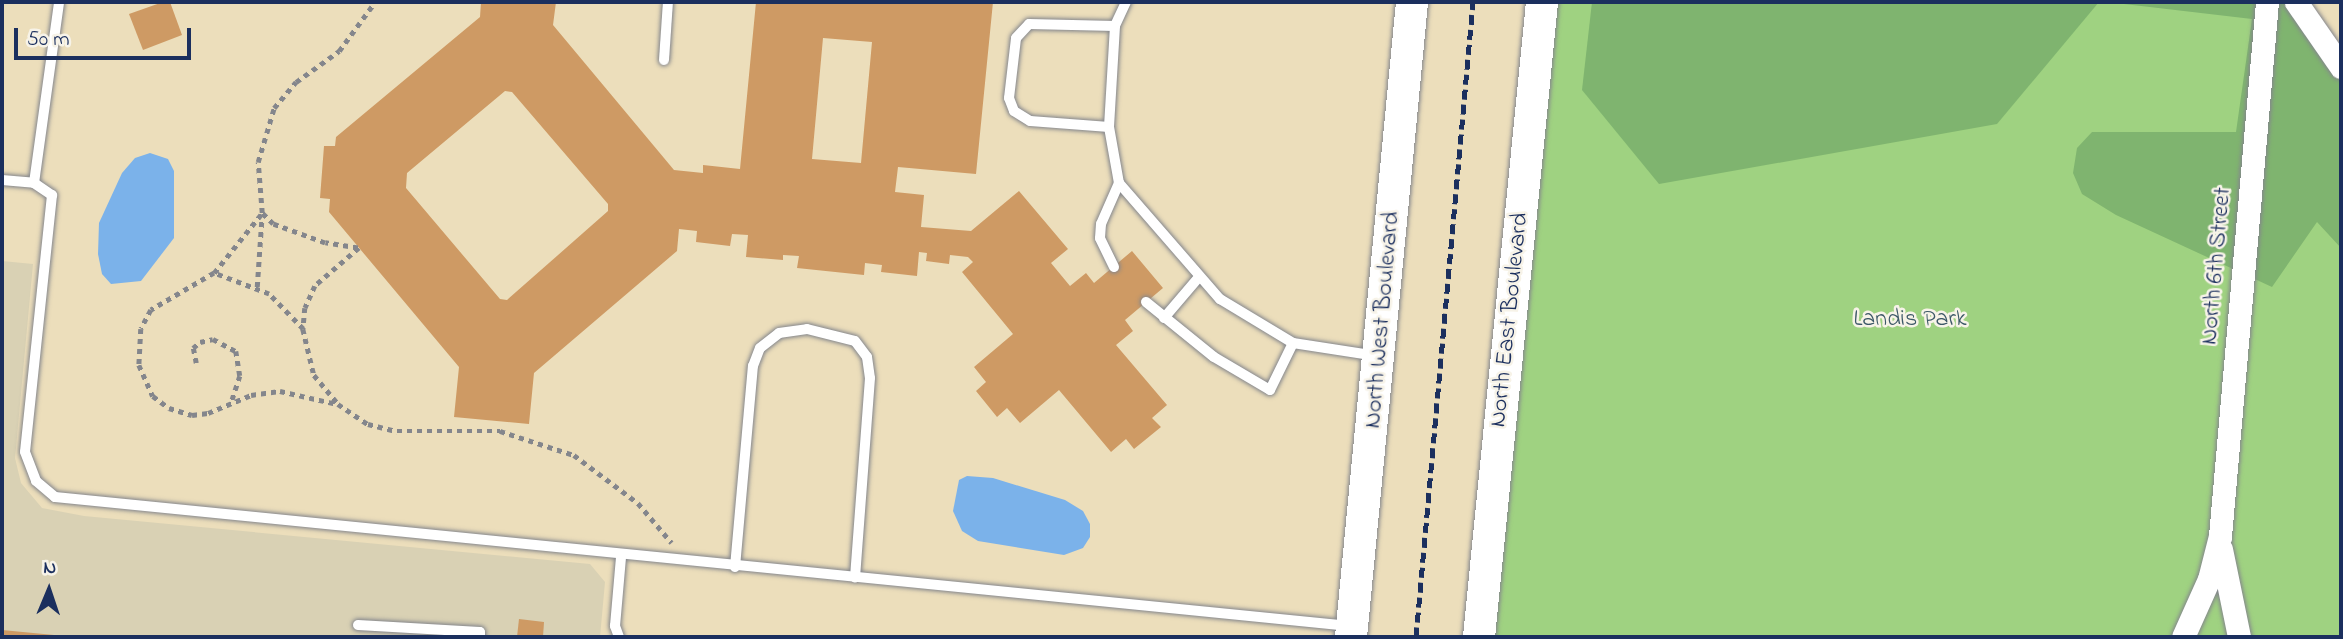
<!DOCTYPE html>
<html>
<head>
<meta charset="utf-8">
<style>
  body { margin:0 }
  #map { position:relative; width:2343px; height:639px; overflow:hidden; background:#ecdebb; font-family:"Indie Flower",sans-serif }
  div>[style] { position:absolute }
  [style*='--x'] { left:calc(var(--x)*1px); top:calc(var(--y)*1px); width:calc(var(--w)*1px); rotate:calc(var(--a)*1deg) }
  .built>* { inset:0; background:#d9d1b4 }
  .green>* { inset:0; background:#9fd281 }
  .forest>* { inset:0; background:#7fb46f }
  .water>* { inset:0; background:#7bb2ea }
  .building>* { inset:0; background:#ce9a64 }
  .path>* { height:4.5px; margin-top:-2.25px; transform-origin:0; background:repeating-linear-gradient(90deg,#84868c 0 5px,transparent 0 10px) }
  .roads { filter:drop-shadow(0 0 2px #84868c) drop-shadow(0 0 2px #84868c) }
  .service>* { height:10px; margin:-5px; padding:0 5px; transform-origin:5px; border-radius:5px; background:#fff }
  .minor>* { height:23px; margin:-11.5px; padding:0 11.5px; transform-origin:11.5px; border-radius:11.5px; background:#fff }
  .secondary>* { height:32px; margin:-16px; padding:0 16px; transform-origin:16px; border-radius:16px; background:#fff }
  .rail>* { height:5px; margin-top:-2.5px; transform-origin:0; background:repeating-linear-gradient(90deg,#1b2f5e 0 10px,transparent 0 15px) }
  span { translate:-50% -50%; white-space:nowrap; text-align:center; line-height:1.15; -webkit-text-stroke:5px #f7f3e8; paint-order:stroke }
  .street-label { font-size:24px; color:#1b2f5e }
  .park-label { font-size:24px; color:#3c5867 }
  .frame { position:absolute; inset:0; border:4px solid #1b2f5e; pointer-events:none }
  .north { position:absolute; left:14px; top:555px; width:70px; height:70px; -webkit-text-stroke:5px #f7f3e8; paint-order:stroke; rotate:2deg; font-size:19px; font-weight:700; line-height:28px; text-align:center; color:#1b2f5e }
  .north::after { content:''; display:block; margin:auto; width:24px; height:32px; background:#1b2f5e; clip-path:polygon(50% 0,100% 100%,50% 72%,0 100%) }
  .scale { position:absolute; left:14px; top:28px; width:177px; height:32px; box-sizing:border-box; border:4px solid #1b2f5e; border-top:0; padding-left:9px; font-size:21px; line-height:24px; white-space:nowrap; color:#1b2f5e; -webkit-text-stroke:5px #f7f3e8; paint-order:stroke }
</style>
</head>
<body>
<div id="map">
  <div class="built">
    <div style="clip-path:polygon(2px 261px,33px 264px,15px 458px,21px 483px,42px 508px,84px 516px,590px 564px,605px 582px,600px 637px,2px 637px)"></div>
  </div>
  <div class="green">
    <div style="clip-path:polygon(1542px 2px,2296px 2px,2341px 66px,2341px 637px,1479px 637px)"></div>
  </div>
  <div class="forest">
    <div style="clip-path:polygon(1592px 2px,2099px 2px,1997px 124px,1659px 184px,1582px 90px)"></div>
    <div style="clip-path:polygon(2107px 2px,2297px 2px,2341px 66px,2341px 248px,2317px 222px,2272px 287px,2116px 215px,2082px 194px,2073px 173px,2077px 148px,2092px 132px,2236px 132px,2252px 19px)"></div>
  </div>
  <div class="water">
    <div style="clip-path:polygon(150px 153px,168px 159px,174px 171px,174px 238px,141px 281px,111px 284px,102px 274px,98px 254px,99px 223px,122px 173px,135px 158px)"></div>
    <div style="clip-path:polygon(967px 476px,993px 478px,1065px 500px,1083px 511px,1090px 524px,1090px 537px,1083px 548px,1064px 555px,978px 541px,962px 531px,953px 511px,959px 480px)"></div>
  </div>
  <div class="building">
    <div style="clip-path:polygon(163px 2px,170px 2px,182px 35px,143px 50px,129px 14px)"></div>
    <div style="clip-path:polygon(evenodd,481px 2px,556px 2px,553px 25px,674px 170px,703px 173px,703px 165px,740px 169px,756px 2px,993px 2px,976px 174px,898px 167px,895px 192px,924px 195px,921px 227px,971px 231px,1019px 191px,1068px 249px,1051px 263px,1070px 286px,1086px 273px,1094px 283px,1132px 251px,1163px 288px,1125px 320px,1133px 331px,1116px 345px,1167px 405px,1152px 418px,1161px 427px,1134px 449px,1126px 439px,1111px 452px,1059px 390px,1020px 423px,1007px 408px,997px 417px,976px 391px,986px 382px,974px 367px,1013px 334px,962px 272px,973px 262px,968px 257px,950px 255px,949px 264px,926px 261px,927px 253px,919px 252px,917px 276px,881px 272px,882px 265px,865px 263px,864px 275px,797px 268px,799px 256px,783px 255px,783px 260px,746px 257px,748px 235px,732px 234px,730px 246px,696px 242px,697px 231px,679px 229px,677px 251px,534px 373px,529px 424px,454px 417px,459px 367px,329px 212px,330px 199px,320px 198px,324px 146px,335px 146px,336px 137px,480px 17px,481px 2px,823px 38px,872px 42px,861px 163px,812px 159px,823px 38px,481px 2px,505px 91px,512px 92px,608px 204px,608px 211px,507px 300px,500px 299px,406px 188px,407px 173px,505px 91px)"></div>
    <div style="clip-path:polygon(519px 619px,544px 622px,543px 637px,517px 637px)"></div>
    <div style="clip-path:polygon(2px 630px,54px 635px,54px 637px,2px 637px)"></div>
  </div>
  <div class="path">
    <div style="--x:358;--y:248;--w:33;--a:-171"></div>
    <div style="--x:325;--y:243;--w:55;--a:-159.9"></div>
    <div style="--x:273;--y:224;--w:16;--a:-135"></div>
    <div style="--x:262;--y:213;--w:51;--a:-94.5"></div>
    <div style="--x:258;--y:162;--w:56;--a:-73.5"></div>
    <div style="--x:274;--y:108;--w:34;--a:-50"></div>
    <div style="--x:296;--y:82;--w:53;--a:-35.8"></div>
    <div style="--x:339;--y:51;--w:61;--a:-53.7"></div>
    <div style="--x:359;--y:248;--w:58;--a:139.2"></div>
    <div style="--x:315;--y:286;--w:24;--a:114"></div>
    <div style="--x:305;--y:308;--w:21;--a:95"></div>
    <div style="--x:303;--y:329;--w:47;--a:76.6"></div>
    <div style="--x:314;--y:375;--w:38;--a:50"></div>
    <div style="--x:338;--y:404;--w:36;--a:34"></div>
    <div style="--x:368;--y:424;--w:30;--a:14"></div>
    <div style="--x:397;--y:431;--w:103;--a:0"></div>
    <div style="--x:500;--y:431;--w:78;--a:18"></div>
    <div style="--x:574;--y:455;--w:80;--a:36.9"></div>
    <div style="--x:638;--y:503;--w:52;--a:49.6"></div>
    <div style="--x:214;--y:273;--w:77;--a:-51.3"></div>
    <div style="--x:257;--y:287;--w:73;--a:-86.1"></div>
    <div style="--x:303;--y:329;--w:49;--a:-134.2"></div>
    <div style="--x:269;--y:294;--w:59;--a:-159.1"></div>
    <div style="--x:214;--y:273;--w:73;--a:149.6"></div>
    <div style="--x:151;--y:310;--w:21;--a:118"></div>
    <div style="--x:141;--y:329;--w:36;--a:93"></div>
    <div style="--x:139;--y:365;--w:34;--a:66"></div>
    <div style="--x:153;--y:396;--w:20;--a:37"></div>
    <div style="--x:169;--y:408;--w:24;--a:17"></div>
    <div style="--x:192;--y:415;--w:16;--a:-7"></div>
    <div style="--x:208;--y:413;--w:47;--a:-22.7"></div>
    <div style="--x:251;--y:395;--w:29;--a:-8"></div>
    <div style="--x:280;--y:391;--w:58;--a:12.8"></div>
    <div style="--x:196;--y:363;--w:15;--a:-101"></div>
    <div style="--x:193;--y:348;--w:9;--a:-41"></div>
    <div style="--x:200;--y:342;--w:13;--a:-13"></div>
    <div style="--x:213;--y:339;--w:26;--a:28"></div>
    <div style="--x:236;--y:351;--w:25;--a:81"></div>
    <div style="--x:240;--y:376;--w:26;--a:108"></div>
  </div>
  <div class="roads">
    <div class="service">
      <div style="--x:1126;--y:2;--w:26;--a:115"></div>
      <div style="--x:1115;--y:26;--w:101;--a:93.4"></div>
      <div style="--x:1109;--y:127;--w:57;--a:79.9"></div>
      <div style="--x:1119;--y:183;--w:154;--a:49"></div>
      <div style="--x:1220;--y:299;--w:85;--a:31.1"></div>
      <div style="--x:1293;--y:343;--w:85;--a:8.8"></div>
      <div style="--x:664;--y:60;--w:58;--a:-86.1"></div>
      <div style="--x:1109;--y:127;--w:79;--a:-175.7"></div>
      <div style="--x:1030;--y:121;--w:19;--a:-148"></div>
      <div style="--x:1014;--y:111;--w:14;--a:-111"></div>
      <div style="--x:1009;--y:98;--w:60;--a:-83.3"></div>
      <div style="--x:1016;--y:38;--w:19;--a:-47"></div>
      <div style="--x:1029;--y:24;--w:86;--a:1.3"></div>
      <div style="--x:2;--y:180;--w:32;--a:5"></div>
      <div style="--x:34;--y:183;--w:183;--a:-82.1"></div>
      <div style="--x:34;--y:183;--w:22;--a:34"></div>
      <div style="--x:52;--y:195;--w:258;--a:96"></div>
      <div style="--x:25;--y:452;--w:31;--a:69"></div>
      <div style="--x:36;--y:481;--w:25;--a:40"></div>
      <div style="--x:55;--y:497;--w:1301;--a:5.69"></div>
      <div style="--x:1114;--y:267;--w:32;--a:-116"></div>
      <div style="--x:1100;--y:238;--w:14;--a:-86"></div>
      <div style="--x:1101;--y:224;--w:45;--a:-66.3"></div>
      <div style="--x:1146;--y:302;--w:87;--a:39"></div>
      <div style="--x:1214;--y:357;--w:65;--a:30.5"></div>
      <div style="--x:1270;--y:390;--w:52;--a:-63.9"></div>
      <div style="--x:1164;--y:318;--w:52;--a:-49.6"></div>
      <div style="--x:735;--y:567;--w:202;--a:-84.9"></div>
      <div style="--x:753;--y:366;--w:19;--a:-69"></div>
      <div style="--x:760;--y:348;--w:24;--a:-38"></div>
      <div style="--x:779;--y:333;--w:28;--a:-8"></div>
      <div style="--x:807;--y:329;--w:49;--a:14"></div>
      <div style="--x:855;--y:341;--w:20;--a:53"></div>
      <div style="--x:867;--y:357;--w:21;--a:82"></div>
      <div style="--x:870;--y:378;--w:200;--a:94.3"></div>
      <div style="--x:358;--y:625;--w:122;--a:3.3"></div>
      <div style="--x:480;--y:632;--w:5;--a:90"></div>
      <div style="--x:619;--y:637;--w:12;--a:-110"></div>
      <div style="--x:615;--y:626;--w:69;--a:-85"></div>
    </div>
    <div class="minor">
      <div style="--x:2296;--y:2;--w:79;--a:55.3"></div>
      <div style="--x:2221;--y:549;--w:90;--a:78.4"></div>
      <div style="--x:2183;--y:637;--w:64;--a:-65.9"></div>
      <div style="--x:2209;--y:579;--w:44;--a:-75.7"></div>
      <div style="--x:2220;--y:536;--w:536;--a:-84.97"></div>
    </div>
    <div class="secondary">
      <div style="--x:1351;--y:637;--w:638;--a:-84.51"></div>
      <div style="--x:1479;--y:637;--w:638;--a:-84.33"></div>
    </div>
  </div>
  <div class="rail">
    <div style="--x:1416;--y:637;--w:638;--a:-84.87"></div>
  </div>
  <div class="street-label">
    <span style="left:2217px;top:266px;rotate:-85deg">North 6th Street</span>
    <span style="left:1383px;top:320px;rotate:-85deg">North West Boulevard</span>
    <span style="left:1510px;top:320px;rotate:-84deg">North East Boulevard</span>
  </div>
  <div class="park-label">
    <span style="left:1910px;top:320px">Landis Park</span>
  </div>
  <div class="frame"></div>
  <div class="north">N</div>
  <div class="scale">50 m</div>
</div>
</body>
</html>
